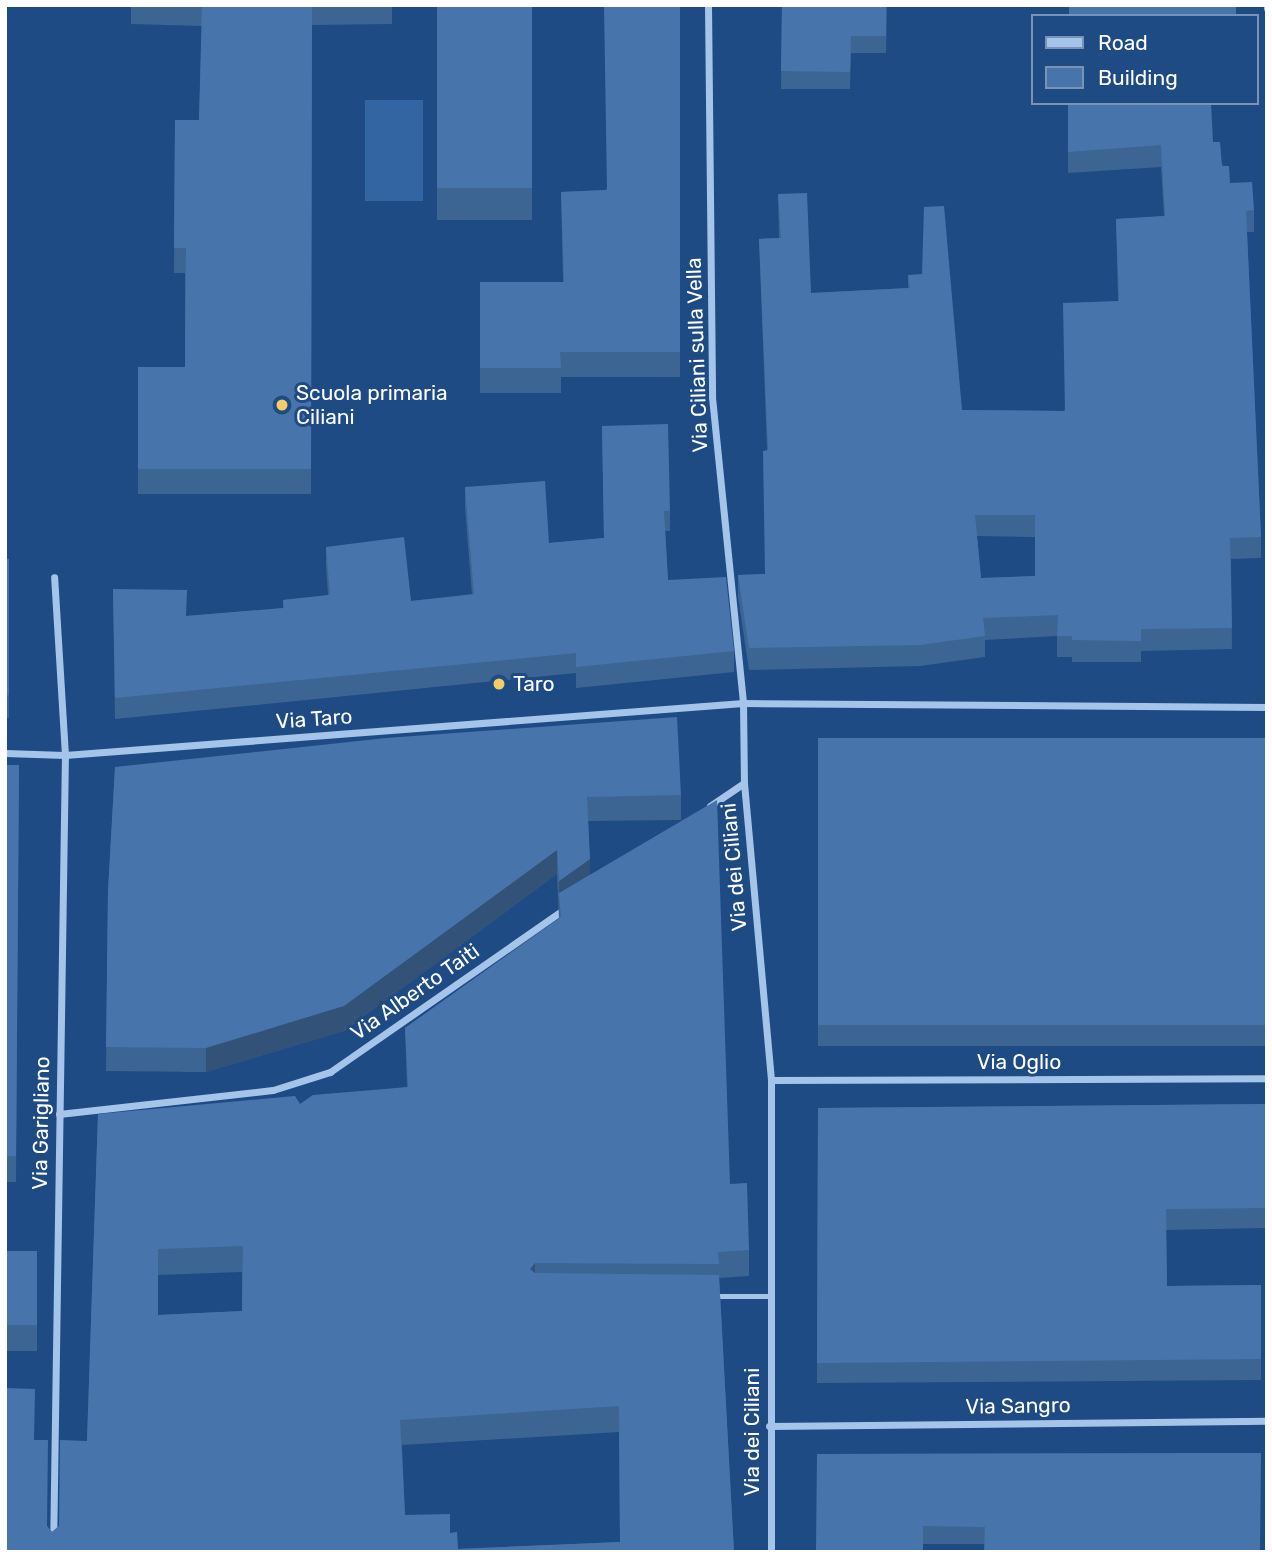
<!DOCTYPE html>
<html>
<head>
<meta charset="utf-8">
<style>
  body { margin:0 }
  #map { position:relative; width:1272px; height:1557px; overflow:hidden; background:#1e4b83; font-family:Rubik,sans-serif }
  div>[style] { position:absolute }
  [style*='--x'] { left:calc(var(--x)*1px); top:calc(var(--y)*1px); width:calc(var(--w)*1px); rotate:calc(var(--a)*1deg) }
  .green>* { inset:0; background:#3265a1; transform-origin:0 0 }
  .lane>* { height:5px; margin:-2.5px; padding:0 2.5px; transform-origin:2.5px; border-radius:2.5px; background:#a5c4e9 }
  .street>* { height:7px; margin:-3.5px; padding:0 3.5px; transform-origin:3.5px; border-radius:3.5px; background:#a5c4e9 }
  .wall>* { inset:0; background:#3d6593; transform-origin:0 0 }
  .shaded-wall>* { inset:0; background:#325278 }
  .building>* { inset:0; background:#4775ab; transform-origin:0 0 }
  .dots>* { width:19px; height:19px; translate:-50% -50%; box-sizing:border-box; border:4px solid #1e4b83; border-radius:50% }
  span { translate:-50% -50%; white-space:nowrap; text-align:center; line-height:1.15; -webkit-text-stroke:6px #1e4b83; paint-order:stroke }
  .street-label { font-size:21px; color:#fff }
  .poi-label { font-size:21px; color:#fff }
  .left { translate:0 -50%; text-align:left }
  .frame { position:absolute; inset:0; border:7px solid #fff; pointer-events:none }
  .legend { position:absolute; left:1031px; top:14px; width:228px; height:91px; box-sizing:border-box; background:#1e4b83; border:2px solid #7893b5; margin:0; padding:9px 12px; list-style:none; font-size:21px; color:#fff }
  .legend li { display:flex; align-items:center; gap:14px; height:35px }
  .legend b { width:35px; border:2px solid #7893b5 }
</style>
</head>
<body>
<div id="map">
  <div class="green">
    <div style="left:365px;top:100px;width:58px;height:101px"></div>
  </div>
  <div class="lane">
    <div style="--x:713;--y:1296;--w:57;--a:0"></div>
  </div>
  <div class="street">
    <div style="--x:708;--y:5;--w:392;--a:89.4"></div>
    <div style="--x:712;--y:397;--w:308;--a:84.2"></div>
    <div style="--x:743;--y:703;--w:80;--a:89.3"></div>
    <div style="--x:744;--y:783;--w:298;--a:84.8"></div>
    <div style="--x:771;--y:1080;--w:472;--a:90"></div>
    <div style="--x:1267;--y:5;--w:3;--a:90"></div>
    <div style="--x:5;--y:753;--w:60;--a:1.9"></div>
    <div style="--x:65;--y:755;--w:680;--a:-4.39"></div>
    <div style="--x:743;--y:703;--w:524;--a:0.44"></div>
    <div style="--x:710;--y:806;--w:41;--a:-34.1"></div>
    <div style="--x:771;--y:1080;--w:496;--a:-0.2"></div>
    <div style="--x:59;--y:1114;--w:215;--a:-6.4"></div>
    <div style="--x:273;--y:1090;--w:60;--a:-17.5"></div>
    <div style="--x:330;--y:1072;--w:287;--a:-34.8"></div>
    <div style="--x:769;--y:1426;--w:498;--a:-0.6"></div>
    <div style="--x:53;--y:1552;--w:797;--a:-89.14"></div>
    <div style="--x:65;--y:755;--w:178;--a:-93.5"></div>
  </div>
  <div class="wall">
    <div style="clip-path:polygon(131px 5px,392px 5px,392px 24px,312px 25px,311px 494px,138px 494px,138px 367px,185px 367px,185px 273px,174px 273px,175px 120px,199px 120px,202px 26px,131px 24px)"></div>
    <div style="left:437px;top:5px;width:95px;height:215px"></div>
    <div style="clip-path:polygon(680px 5px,680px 377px,561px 377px,561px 393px,480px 393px,480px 282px,563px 282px,561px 192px,606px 190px)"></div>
    <div style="clip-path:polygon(782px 5px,887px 5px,886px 53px,851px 53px,850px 89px,781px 89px)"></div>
    <div style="clip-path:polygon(evenodd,1068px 103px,1213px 142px,1230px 183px,1254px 210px,1254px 232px,1247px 232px,1261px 537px,1261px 558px,1231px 559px,1232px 649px,1141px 651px,1141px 662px,1072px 662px,1072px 657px,1057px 657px,1057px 636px,985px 640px,985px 657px,920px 666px,749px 670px,738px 597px,738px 575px,765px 574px,767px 450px,759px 239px,779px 238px,778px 194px,811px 293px,908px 288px,908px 275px,962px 410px,1064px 411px,1118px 301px,1116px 219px,1164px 216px,1161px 167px,1068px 173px,1068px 103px,977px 536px,1035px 537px,1035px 576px,981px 578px,977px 536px)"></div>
    <div style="clip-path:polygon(602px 426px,670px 511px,670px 531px,665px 531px,668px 580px,734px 651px,734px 672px,576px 688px,576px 673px,115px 719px,113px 589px,187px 616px,283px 608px,283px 600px,328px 595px,326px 567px,326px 547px,411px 601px,472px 595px,465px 507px,465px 487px,549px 543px,604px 538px)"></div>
    <div style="left:5px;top:559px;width:4px;height:159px"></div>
    <div style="left:818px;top:738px;width:447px;height:308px"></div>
    <div style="clip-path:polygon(5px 765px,19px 765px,16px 1182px,5px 1182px)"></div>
    <div style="clip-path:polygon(evenodd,115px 767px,681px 795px,681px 820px,588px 821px,590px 876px,730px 1184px,749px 1250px,749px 1276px,719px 1278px,734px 1552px,5px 1552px,35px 1440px,47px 1526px,52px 1532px,59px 1526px,87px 1441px,98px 1114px,300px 1104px,407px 1087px,405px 1028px,559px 918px,557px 874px,344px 1031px,206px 1072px,106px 1071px,108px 891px,115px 767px,242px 1272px,242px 1311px,158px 1315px,158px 1275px,242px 1272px,115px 767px,619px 1432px,620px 1542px,458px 1549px,450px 1533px,405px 1515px,402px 1445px,619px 1432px)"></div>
    <div style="clip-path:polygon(1265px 1104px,1266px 1228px,1166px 1230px,1167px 1286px,1261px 1285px,1261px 1380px,817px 1383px,818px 1108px)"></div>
    <div style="left:5px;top:1251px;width:32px;height:100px"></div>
    <div style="clip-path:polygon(1261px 1453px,984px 1544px,923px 1544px,817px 1454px)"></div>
  </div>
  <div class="shaded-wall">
    <div style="clip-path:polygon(557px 850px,557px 874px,344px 1031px,206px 1072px,206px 1048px)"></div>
    <div style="clip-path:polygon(590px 859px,590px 883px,559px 893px,559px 905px,559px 881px)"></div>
    <div style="clip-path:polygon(535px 1263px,535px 1289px,530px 1269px)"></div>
  </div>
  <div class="building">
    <div style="clip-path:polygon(202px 5px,312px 5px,311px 469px,138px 469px,138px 367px,185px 367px,186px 248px,174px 248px,175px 120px,199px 120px)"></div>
    <div style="left:437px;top:5px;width:95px;height:183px"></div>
    <div style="clip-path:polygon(604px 5px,680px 5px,680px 352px,560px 352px,561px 368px,480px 368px,480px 282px,564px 282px,561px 192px,607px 190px)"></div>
    <div style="clip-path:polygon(782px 5px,886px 5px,886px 36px,851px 36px,850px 72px,781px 71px)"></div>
    <div style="left:1069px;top:5px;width:167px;height:11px"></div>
    <div style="clip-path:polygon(evenodd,1068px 103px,1211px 103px,1213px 142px,1220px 142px,1222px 166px,1229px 166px,1230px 183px,1252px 182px,1254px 210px,1246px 211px,1261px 537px,1230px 538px,1232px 628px,1141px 629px,1141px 641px,1072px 640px,1072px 636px,1057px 636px,1058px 615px,983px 618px,985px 636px,920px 645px,749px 648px,738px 575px,765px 574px,763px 451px,768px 450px,759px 239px,781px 238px,778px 194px,807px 193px,811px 293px,910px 288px,908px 275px,922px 274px,924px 207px,944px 206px,962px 410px,1065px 411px,1063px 303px,1119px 301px,1116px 219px,1165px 216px,1161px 145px,1068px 152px,1068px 103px,975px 515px,1035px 515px,1035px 576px,981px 578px,975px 515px)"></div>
    <div style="clip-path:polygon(668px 424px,670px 511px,664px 511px,668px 580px,726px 577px,734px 651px,576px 667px,576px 653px,115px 698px,113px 589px,187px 590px,186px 616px,284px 608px,283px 600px,330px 595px,326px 547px,404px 537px,411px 601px,474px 594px,465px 487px,545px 481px,549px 543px,604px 538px,602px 426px)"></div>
    <div style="left:5px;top:559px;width:4px;height:136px"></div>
    <div style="clip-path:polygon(677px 717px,681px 795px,587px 797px,590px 859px,559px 881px,557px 850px,344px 1006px,206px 1048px,106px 1047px,108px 891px,115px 767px,386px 738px)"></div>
    <div style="left:818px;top:738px;width:447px;height:287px"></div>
    <div style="clip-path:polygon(5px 765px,19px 765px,16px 1156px,5px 1156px)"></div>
    <div style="clip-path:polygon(evenodd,717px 800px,730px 1184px,747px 1183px,749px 1250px,718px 1252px,719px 1264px,535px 1263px,530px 1269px,535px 1273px,719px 1275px,734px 1552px,5px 1552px,5px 1388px,35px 1389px,34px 1440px,48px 1440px,47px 1526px,52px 1532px,59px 1526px,60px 1440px,87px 1441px,98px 1114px,295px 1096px,300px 1104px,313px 1095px,408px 1087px,405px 1028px,561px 917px,559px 893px,717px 800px,243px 1246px,242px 1311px,158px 1315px,158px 1249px,243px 1246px,717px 800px,619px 1406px,620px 1542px,458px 1549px,457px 1532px,450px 1533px,450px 1514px,405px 1515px,400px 1420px,619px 1406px)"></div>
    <div style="clip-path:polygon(1265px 1104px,1266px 1208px,1166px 1209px,1167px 1286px,1261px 1285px,1261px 1359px,817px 1363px,818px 1108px)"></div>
    <div style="left:5px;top:1251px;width:32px;height:74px"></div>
    <div style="clip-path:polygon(1261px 1453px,1260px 1552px,984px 1552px,985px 1527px,923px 1526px,923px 1552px,816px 1552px,817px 1454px)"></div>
  </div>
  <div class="dots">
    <div style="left:282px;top:405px;background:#f8cc64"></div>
    <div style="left:499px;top:684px;background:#f8cc64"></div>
  </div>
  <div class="street-label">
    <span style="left:697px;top:355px;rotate:-92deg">Via Ciliani sulla Vella</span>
    <span style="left:314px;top:719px;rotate:-4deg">Via Taro</span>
    <span style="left:734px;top:867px;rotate:-95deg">Via dei Ciliani</span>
    <span style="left:415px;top:992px;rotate:-35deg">Via Alberto Taiti</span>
    <span style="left:1019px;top:1062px">Via Oglio</span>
    <span style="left:41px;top:1123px;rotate:-89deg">Via Garigliano</span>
    <span style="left:1018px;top:1406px;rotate:-1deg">Via Sangro</span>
    <span style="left:752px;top:1432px;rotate:-90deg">Via dei Ciliani</span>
  </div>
  <div class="poi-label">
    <span class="left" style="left:296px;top:405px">Scuola primaria<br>Ciliani</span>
    <span class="left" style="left:513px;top:684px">Taro</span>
  </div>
  <div class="frame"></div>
  <ul class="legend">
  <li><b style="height:9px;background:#a5c4e9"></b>Road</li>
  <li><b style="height:19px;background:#4775ab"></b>Building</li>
  </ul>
</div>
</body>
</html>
